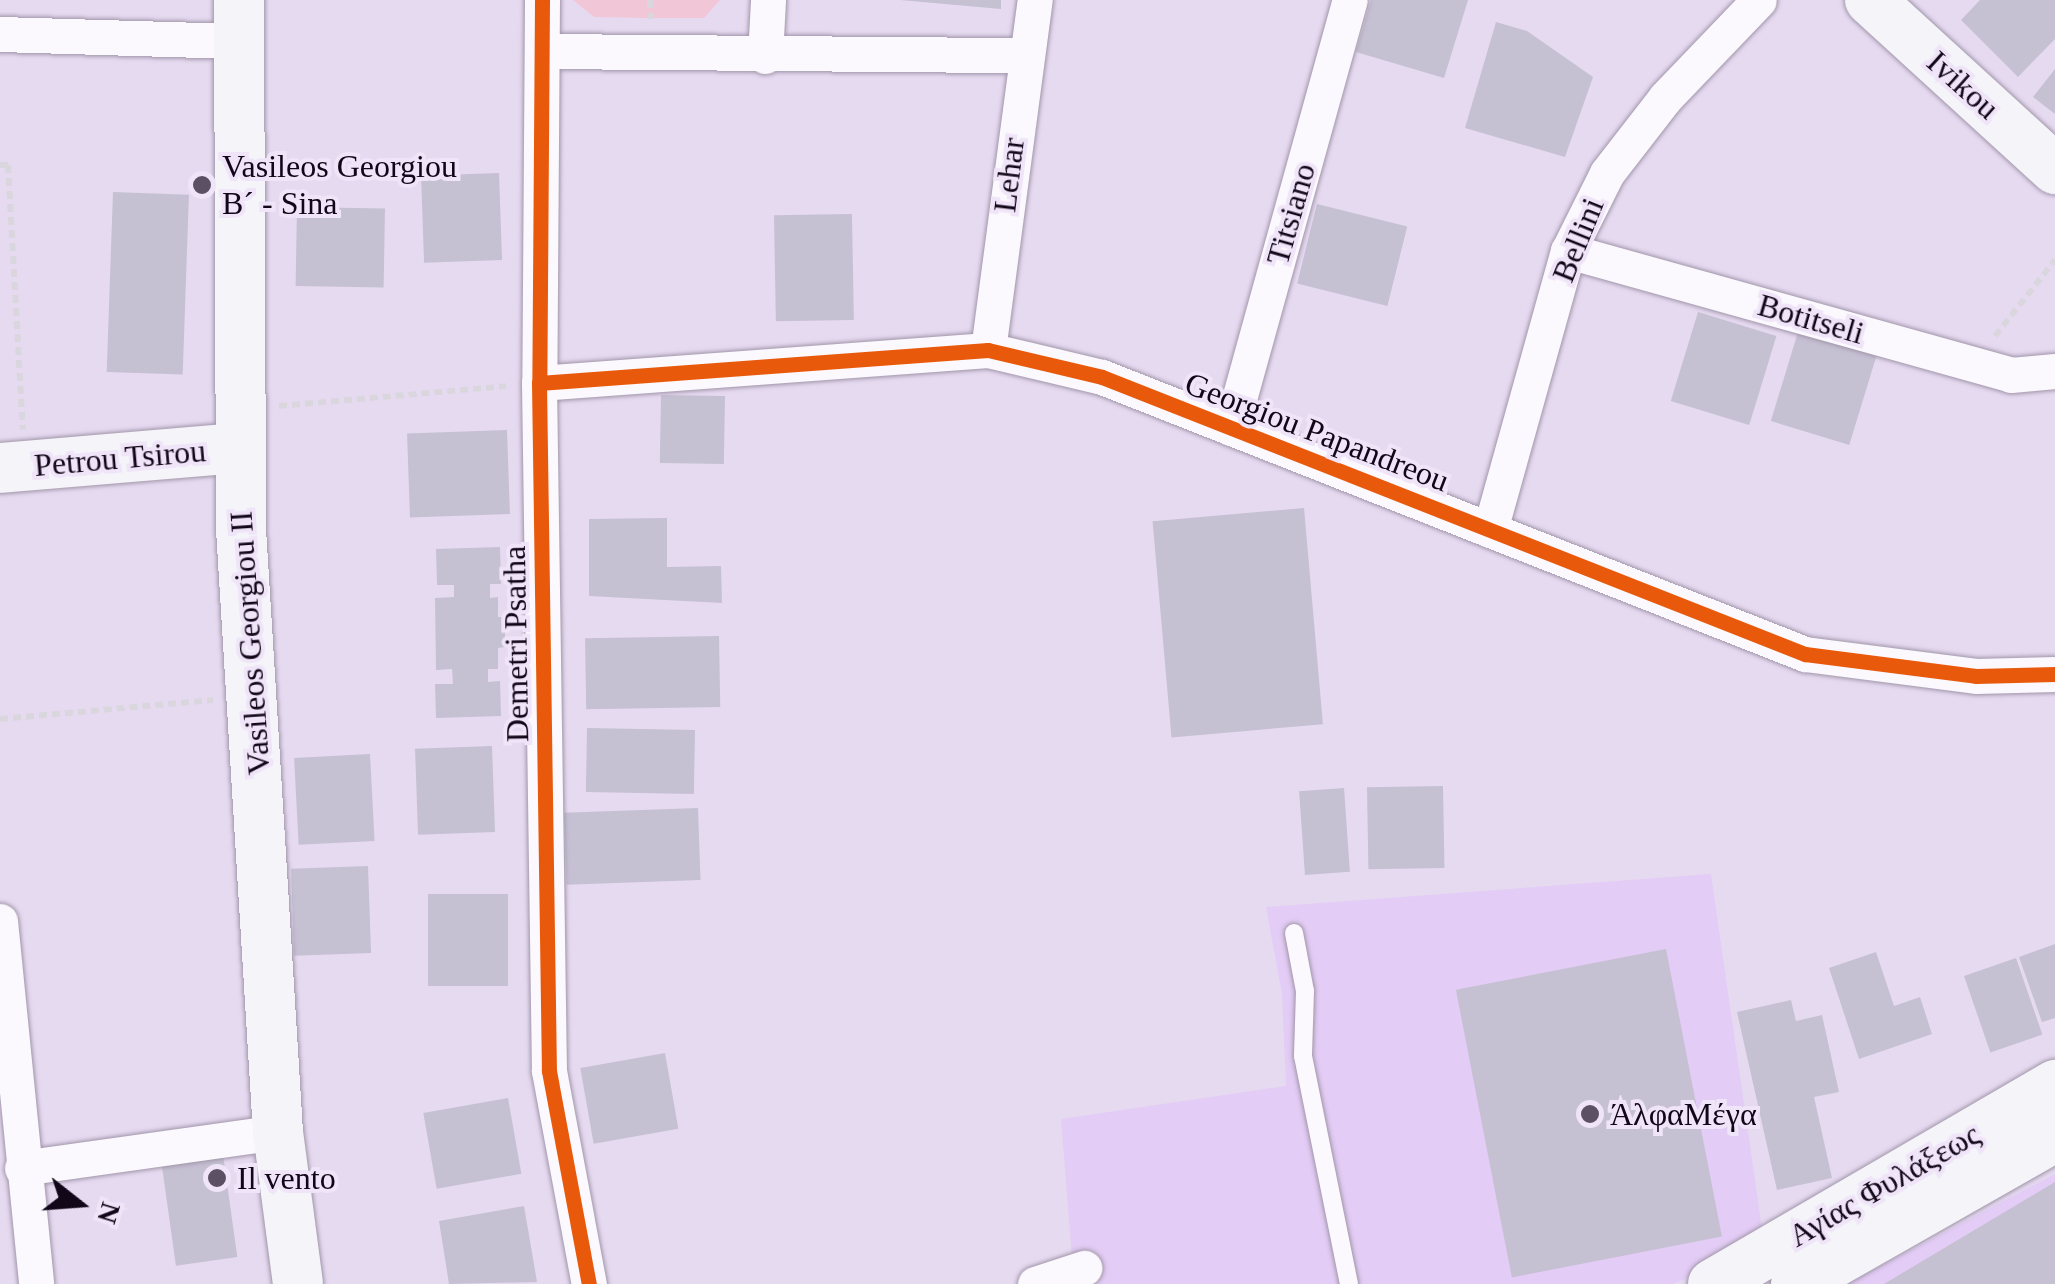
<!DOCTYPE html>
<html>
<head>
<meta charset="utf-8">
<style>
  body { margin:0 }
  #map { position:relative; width:2055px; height:1284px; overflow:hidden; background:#e6daf1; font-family:Georgia,serif }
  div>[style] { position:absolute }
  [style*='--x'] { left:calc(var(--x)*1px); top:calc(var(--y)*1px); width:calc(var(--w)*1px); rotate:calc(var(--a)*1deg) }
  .built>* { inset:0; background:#e3ccf5 }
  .green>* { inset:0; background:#f1c6d6 }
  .building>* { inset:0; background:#c6c0d3; transform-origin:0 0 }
  .path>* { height:6px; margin-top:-3px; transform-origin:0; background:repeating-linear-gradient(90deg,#dad6dd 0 8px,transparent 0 13px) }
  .roads { filter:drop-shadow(0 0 2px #a196aa) drop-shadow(0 0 2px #a196aa) }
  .lane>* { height:18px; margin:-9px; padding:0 9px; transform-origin:9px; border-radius:9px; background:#fbf9fd }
  .street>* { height:35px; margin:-17.5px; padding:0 17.5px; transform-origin:17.5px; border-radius:17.5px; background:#fbf9fd }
  .secondary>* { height:50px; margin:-25px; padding:0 25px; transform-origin:25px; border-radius:25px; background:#f4f4f9 }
  .cycleway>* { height:15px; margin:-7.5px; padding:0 7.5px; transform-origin:7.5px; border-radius:7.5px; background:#e8590c }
  .dots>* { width:28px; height:28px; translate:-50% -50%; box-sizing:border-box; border:5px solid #efe4f8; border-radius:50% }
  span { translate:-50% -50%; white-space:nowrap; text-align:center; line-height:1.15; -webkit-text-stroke:8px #efe4f8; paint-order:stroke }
  .street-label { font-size:32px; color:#110718 }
  .poi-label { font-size:32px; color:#110718 }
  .left { translate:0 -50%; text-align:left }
  .north { position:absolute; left:30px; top:1154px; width:100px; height:100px; -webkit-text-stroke:8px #efe4f8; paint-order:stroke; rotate:107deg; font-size:28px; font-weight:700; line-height:40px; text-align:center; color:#110718 }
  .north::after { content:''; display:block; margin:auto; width:35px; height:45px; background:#110718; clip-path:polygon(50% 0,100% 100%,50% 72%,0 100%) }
</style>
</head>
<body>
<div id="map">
  <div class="built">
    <div style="clip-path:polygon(1711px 874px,1764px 1243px,1673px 1284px,1074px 1284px,1061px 1119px,1286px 1086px,1282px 994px,1266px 907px)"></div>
    <div style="clip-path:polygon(2055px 1174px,2055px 1284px,1847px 1284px)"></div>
  </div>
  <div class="green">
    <div style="clip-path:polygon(573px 0,720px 0,704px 18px,645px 18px,594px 17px)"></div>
  </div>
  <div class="building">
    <div style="clip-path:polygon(900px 0,1001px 0,1001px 9px)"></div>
    <div style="clip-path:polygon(1371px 0,1468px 0,1444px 78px,1356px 52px)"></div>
    <div style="clip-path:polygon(1980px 0,2055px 0,2055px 39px,2018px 77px,1961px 20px)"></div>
    <div style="clip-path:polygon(1496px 22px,1527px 31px,1593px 77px,1565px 157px,1465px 128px)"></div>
    <div style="clip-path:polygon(2055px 69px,2055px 114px,2033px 97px)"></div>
    <div style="left:499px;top:173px;width:87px;height:78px;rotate:88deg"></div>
    <div style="left:113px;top:192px;width:76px;height:180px;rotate:2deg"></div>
    <div style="left:1317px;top:204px;width:93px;height:82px;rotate:14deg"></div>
    <div style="left:297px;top:207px;width:88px;height:79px;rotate:1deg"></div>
    <div style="left:852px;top:214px;width:106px;height:78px;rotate:89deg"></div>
    <div style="left:1698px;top:312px;width:82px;height:93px;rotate:17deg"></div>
    <div style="left:1798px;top:332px;width:82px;height:93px;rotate:17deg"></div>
    <div style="left:661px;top:395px;width:64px;height:68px;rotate:1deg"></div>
    <div style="left:507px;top:430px;width:84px;height:100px;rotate:88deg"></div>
    <div style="left:1304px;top:508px;width:217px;height:152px;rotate:85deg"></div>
    <div style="clip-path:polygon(667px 518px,667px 567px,721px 566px,722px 603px,589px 596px,589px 519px)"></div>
    <div style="clip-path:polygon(500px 547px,501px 584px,490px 584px,490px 598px,498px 597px,498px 617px,505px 617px,505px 647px,498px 648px,498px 669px,488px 669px,488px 682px,500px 681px,501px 716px,436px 718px,435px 684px,453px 684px,452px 669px,436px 670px,435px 598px,454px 597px,454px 585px,437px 585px,436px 549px)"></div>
    <div style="left:719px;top:636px;width:71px;height:134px;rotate:89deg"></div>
    <div style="left:587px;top:728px;width:108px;height:64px;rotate:1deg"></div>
    <div style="left:492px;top:746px;width:86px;height:77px;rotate:88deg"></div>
    <div style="left:370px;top:754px;width:87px;height:76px;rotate:87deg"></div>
    <div style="left:1443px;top:786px;width:82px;height:76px;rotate:89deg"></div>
    <div style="left:1344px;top:788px;width:84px;height:45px;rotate:86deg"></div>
    <div style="left:698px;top:808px;width:72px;height:134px;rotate:88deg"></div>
    <div style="left:368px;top:866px;width:87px;height:77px;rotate:88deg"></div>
    <div style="left:428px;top:894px;width:80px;height:92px"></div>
    <div style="clip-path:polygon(2055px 944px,2055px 1018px,2042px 1022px,2019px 957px)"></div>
    <div style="left:1666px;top:949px;width:293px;height:214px;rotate:79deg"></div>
    <div style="clip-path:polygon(1876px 952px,1894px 1006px,1920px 997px,1932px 1034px,1859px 1059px,1829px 968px)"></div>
    <div style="left:2016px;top:958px;width:81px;height:55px;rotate:71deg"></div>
    <div style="clip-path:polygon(1791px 1000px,1796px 1021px,1822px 1015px,1839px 1092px,1814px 1097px,1832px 1178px,1777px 1190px,1737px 1012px)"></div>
    <div style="left:665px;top:1053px;width:77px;height:86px;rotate:80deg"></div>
    <div style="left:508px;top:1098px;width:77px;height:86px;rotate:80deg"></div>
    <div style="left:223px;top:1155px;width:103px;height:62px;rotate:82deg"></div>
    <div style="clip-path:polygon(2055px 1182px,2055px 1284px,1884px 1284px)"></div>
    <div style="clip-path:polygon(524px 1206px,537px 1282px,449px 1284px,439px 1221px)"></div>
  </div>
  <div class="path">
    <div style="--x:650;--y:0;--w:19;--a:87"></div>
    <div style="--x:0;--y:165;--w:8;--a:0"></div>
    <div style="--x:8;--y:165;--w:265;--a:86.8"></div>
    <div style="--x:1995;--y:336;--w:97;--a:-51.7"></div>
    <div style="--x:279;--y:406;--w:228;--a:-5"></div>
    <div style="--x:0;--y:719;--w:214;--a:-5.1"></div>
  </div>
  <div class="roads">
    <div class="lane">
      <div style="--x:1294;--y:933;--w:59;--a:79.3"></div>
      <div style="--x:1305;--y:991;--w:65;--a:91.8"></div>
      <div style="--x:1303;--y:1056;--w:233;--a:78.6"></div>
    </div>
    <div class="street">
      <div style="--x:542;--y:0;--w:383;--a:90.4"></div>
      <div style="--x:539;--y:383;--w:688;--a:89.17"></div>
      <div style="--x:549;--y:1071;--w:217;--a:79.4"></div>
      <div style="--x:0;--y:34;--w:243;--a:1.7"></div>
      <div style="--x:544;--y:51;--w:479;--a:0.5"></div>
      <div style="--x:765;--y:56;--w:56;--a:-86.9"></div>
      <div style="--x:1568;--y:251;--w:460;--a:15.6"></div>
      <div style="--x:2011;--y:375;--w:44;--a:-5.2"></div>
      <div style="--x:988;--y:350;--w:353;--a:-82.4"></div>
      <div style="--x:539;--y:383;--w:450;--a:-4.2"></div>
      <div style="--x:988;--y:350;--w:117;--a:13.3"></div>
      <div style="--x:1102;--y:377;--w:756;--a:21.51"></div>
      <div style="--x:1805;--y:654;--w:172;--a:7.3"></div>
      <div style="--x:1976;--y:676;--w:79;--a:-1.5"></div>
      <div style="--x:1231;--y:428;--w:444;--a:-74.5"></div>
      <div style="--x:1490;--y:530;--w:290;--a:-74.4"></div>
      <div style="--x:1568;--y:251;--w:87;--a:-63.4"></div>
      <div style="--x:1607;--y:173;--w:96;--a:-52.2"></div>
      <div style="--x:1666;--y:97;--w:134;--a:-46.2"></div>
      <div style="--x:0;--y:921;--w:365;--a:84.3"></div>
      <div style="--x:22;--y:1168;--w:259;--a:-8"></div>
      <div style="--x:1035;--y:1284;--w:52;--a:-18.1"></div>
    </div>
    <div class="secondary">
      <div style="--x:239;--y:0;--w:529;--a:89.78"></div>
      <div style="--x:241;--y:529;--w:604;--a:86.49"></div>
      <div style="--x:278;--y:1132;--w:153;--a:82.5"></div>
      <div style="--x:1870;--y:0;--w:251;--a:42.4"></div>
      <div style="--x:0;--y:468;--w:241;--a:-4.8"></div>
      <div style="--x:1713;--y:1284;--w:396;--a:-30.2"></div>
      <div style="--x:1796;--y:1284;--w:298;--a:-29.6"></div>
    </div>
  </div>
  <div class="cycleway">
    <div style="--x:542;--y:0;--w:383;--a:90.4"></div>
    <div style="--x:539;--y:383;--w:688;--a:89.17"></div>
    <div style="--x:549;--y:1071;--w:217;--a:79.4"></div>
    <div style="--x:539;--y:383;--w:450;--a:-4.2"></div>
    <div style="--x:988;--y:350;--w:117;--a:13.3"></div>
    <div style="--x:1102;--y:377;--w:756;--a:21.51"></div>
    <div style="--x:1805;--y:654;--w:172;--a:7.3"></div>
    <div style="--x:1976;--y:676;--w:79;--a:-1.5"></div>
  </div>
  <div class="dots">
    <div style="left:202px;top:185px;background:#5c5164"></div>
    <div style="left:1590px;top:1114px;background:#5c5164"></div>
    <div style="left:217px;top:1178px;background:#5c5164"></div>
  </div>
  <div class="street-label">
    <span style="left:1963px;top:85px;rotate:42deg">Ivikou</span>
    <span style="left:1009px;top:175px;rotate:-83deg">Lehar</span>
    <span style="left:1291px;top:214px;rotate:-74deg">Titsiano</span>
    <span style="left:1578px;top:240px;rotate:-68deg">Bellini</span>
    <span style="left:1811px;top:319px;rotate:16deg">Botitseli</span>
    <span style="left:1317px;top:432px;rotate:21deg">Georgiou Papandreou</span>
    <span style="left:120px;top:458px;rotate:-5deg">Petrou Tsirou</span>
    <span style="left:250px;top:643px;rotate:-94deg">Vasileos Georgiou II</span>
    <span style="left:516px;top:644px;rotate:-91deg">Demetri Psatha</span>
    <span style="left:1884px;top:1185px;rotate:-30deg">Αγίας Φυλάξεως</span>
  </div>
  <div class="poi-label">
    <span class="left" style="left:222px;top:185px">Vasileos Georgiou<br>B´ - Sina</span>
    <span class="left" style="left:1610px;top:1114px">ΆλφαΜέγα</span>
    <span class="left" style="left:237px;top:1178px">Il vento</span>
  </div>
  <div class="north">N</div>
</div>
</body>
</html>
